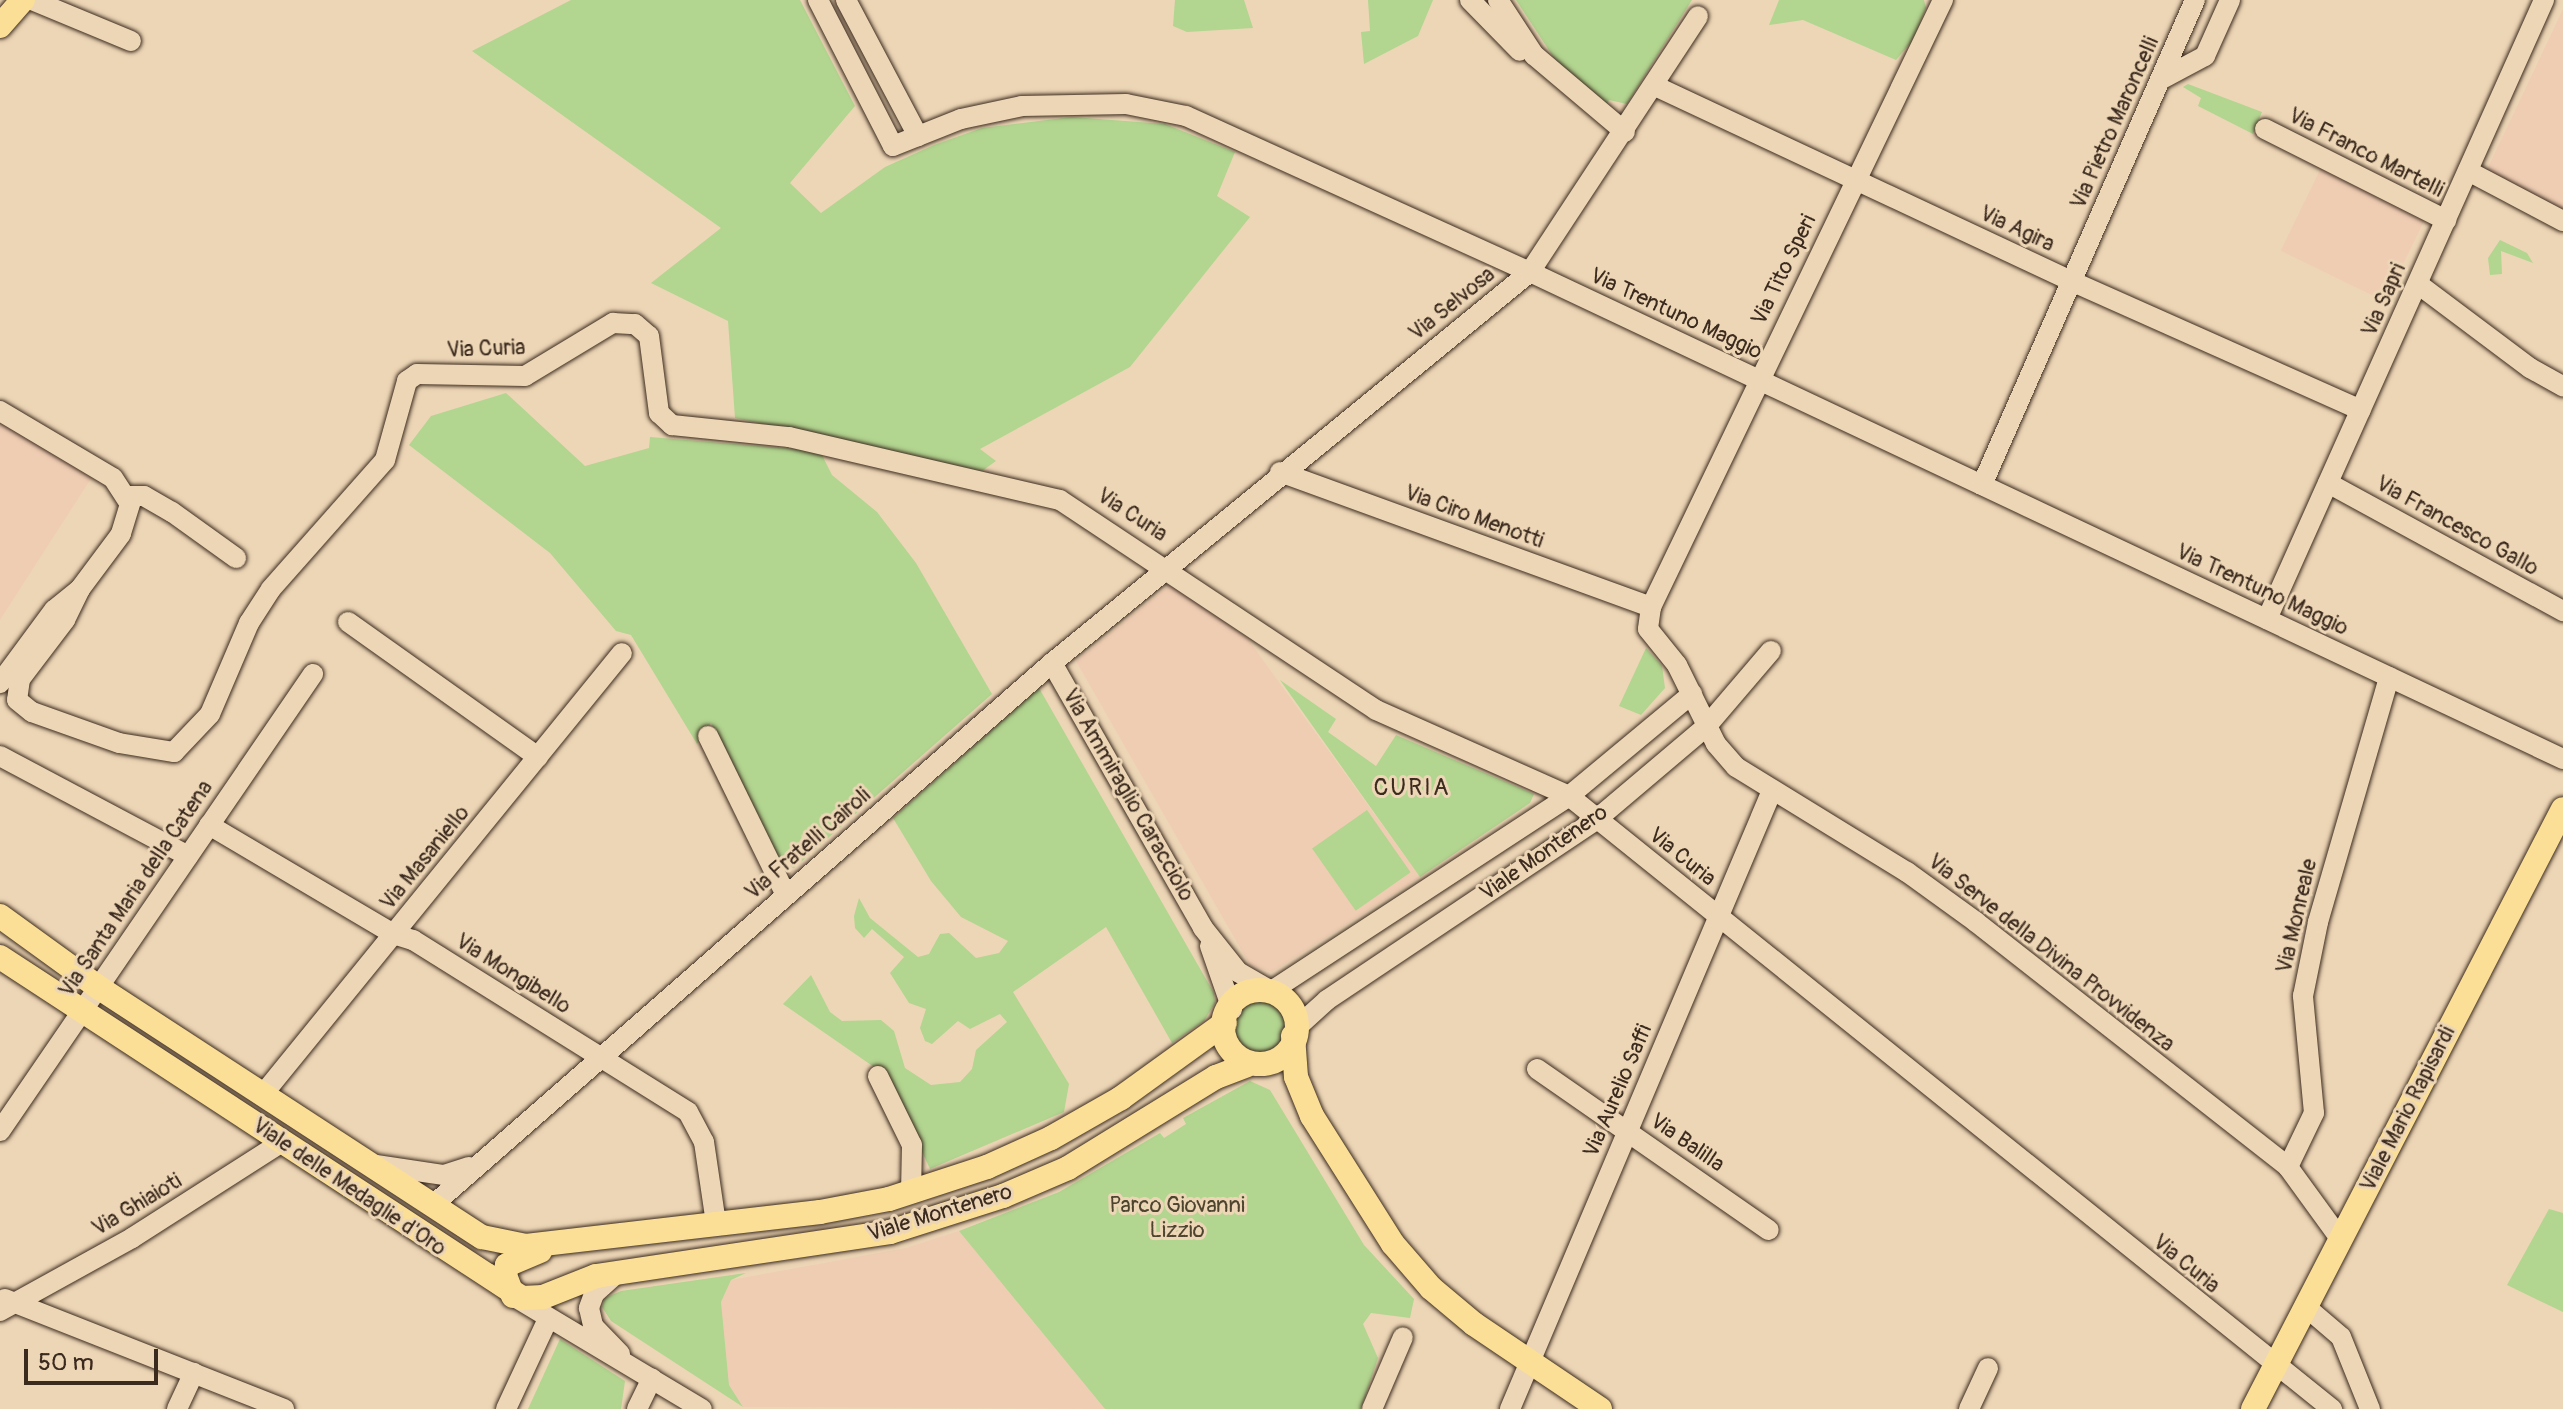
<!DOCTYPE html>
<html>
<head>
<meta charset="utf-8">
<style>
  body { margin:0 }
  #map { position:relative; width:2563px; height:1409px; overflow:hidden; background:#edd6b6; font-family:Pangolin,sans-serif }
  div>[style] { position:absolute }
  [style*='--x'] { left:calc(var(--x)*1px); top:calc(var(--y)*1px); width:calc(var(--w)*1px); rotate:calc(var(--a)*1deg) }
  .built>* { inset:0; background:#efcdb3; transform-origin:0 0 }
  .green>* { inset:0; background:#b2d590; transform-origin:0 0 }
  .round { border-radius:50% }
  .roads { filter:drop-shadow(0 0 2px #3b2a1e) drop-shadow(0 0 2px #3b2a1e) }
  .minor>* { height:20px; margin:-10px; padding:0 10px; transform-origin:10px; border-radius:10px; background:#edd6b6 }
  .major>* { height:24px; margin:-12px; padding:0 12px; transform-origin:12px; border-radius:12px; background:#fbdf96 }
  .major>.ring { margin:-12px; padding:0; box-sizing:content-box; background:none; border:24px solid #fbdf96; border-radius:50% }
  span { translate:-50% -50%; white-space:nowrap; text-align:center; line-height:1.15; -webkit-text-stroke:6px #edd6b6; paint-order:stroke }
  .street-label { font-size:22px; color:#3b2a1e }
  .park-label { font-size:22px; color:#4d442f }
  .neighbourhood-label { font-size:24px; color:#3b2a1e; letter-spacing:2px }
  .scale { position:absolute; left:24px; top:1349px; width:134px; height:36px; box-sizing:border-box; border:4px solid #3b2a1e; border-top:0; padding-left:10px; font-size:24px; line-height:28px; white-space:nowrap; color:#3b2a1e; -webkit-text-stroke:6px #edd6b6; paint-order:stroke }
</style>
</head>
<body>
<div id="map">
  <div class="built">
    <div style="clip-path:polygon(2563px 9px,2563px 213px,2486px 172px)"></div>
    <div style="left:2321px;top:168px;width:116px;height:92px;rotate:26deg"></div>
    <div style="clip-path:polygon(0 419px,94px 474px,0 620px)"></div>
    <div style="clip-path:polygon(1172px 583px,1247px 638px,1420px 877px,1272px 972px,1250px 965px,1076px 661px)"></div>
    <div style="clip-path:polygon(959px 1231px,1105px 1409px,743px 1407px,729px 1385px,721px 1302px,731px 1280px,906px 1248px)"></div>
  </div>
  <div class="green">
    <div style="clip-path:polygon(571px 0,800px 0,855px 106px,790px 183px,821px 213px,885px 167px,934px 145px,982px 128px,1072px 117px,1165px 124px,1235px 152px,1217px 196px,1250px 217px,1130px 367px,980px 449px,996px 461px,982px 471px,735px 418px,728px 321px,651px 283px,721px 228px,472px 51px)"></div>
    <div style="clip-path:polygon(1175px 0,1244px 0,1253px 28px,1187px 32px,1173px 26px)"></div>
    <div style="clip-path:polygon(1368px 0,1433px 0,1418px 36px,1364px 64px,1361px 32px,1370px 31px)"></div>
    <div style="clip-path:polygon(1516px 0,1692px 0,1627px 104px,1609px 100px,1605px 108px,1558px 64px)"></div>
    <div style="clip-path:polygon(1779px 0,1924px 0,1926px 8px,1913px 40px,1896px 60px,1803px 20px,1769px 25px)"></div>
    <div style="clip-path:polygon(2188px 84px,2262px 112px,2253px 134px,2198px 106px,2201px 98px,2183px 87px)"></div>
    <div style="clip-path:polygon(2500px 240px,2527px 253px,2533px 263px,2501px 251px,2502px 274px,2490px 275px,2488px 258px)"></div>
    <div style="clip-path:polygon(506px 393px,585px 466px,649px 448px,650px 437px,820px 451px,832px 475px,877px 512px,916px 563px,992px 694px,794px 868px,778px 863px,711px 723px,697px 744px,631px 635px,616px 631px,550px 553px,409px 445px,431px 416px)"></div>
    <div style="clip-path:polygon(1646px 648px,1662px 666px,1665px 688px,1641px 715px,1619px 706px)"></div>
    <div style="clip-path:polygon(1280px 680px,1336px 719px,1328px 732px,1376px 766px,1396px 735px,1534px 794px,1530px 803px,1420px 877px)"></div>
    <div style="clip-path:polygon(1039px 688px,1214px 993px,1215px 1003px,1204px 1021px,1172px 1043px,1106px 927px,1013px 992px,1069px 1084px,1064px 1112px,930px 1169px,887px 1076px,783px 1004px,811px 975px,830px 1012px,842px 1021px,881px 1020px,894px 1031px,905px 1068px,931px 1085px,960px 1082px,972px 1069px,976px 1050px,1007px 1022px,1000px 1014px,970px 1029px,958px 1021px,932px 1044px,925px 1041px,920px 1028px,926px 1009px,909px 1003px,890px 973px,904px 957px,872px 929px,864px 938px,855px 928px,854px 916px,859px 898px,870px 918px,918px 957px,929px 954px,940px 934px,949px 933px,976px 958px,999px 953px,1008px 941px,961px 917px,931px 881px,893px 818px)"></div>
    <div style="left:1367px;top:810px;width:76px;height:67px;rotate:55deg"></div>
    <div class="round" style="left:1232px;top:999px;width:56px;height:56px"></div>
    <div style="clip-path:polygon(1250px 1081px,1270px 1090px,1364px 1245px,1414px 1299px,1410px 1318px,1371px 1313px,1363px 1324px,1378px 1358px,1361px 1409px,1105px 1409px,959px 1231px,1059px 1192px,1160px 1133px,1164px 1138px,1186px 1124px,1183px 1118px)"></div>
    <div style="clip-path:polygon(2549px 1209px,2563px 1213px,2563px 1312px,2507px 1285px)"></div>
    <div style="clip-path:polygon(746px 1273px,731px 1280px,721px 1302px,729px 1385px,743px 1407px,611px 1321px,602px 1307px,605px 1298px,621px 1291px)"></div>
    <div style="clip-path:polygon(560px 1339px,625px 1381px,621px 1409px,528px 1409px)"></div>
  </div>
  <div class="roads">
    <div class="minor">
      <div style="--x:32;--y:0;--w:107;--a:22.5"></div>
      <div style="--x:818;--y:0;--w:164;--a:62.8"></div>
      <div style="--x:893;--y:146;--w:73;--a:-21.7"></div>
      <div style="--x:961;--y:119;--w:62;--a:-12"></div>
      <div style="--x:1022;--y:106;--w:104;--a:-1.1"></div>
      <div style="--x:1126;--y:104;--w:61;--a:11.3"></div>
      <div style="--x:1186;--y:116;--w:378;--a:24.4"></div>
      <div style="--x:1530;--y:272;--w:1142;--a:25.24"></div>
      <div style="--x:846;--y:0;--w:154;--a:62.1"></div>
      <div style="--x:1470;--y:0;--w:71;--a:45.6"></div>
      <div style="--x:1498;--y:0;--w:66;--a:56.8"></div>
      <div style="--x:1534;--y:55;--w:119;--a:40.2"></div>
      <div style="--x:1943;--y:0;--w:674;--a:115.69"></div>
      <div style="--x:1651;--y:607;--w:22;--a:98"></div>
      <div style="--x:1648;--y:629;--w:46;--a:51.1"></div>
      <div style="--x:1677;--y:665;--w:88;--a:63.7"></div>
      <div style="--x:1716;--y:744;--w:30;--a:49"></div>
      <div style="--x:1736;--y:767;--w:201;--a:31.6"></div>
      <div style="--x:1907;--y:872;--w:85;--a:35.9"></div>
      <div style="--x:1976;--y:922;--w:397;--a:38.1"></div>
      <div style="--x:2288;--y:1167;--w:90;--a:54"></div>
      <div style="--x:2160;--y:80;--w:51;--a:-28.1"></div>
      <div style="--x:2205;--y:56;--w:61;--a:-65.9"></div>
      <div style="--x:1655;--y:86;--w:459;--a:25.1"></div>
      <div style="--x:2071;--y:281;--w:317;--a:24"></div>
      <div style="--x:2265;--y:129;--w:203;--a:26.7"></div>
      <div style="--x:2468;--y:171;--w:107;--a:27.8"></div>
      <div style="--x:2418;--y:284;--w:140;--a:36.9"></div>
      <div style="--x:2530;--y:368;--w:38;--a:29"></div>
      <div style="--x:0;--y:411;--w:131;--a:30.7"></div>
      <div style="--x:113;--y:478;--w:31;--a:57"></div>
      <div style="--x:130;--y:504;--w:31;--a:107"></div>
      <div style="--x:121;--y:534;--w:69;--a:126.7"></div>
      <div style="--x:80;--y:589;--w:33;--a:141"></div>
      <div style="--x:54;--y:610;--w:91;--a:126.5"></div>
      <div style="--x:1280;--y:472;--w:395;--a:20"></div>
      <div style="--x:2328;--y:483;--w:268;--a:28.6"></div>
      <div style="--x:1982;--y:485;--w:530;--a:-66.29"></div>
      <div style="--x:129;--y:496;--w:15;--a:0"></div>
      <div style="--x:144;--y:496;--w:32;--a:30"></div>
      <div style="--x:172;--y:512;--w:79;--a:35.7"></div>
      <div style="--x:80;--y:589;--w:34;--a:116"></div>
      <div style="--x:65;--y:620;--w:74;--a:127.3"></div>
      <div style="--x:20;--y:679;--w:21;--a:98"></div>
      <div style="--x:17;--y:700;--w:19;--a:39"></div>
      <div style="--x:32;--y:712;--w:92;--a:19.6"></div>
      <div style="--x:119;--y:743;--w:56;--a:9.3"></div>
      <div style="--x:174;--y:752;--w:52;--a:-46.5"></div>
      <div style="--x:210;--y:714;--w:99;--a:-66.8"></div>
      <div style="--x:249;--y:623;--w:40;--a:-57.1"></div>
      <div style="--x:271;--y:589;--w:172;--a:-48.5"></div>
      <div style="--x:385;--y:460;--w:82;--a:-74.4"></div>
      <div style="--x:407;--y:381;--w:12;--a:-35"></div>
      <div style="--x:417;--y:374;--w:108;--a:1.1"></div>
      <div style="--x:525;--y:376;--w:103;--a:-31.1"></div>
      <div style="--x:613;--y:323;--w:22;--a:3"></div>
      <div style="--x:635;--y:324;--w:18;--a:41"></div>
      <div style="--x:649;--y:336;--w:78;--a:82.6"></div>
      <div style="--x:659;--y:413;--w:18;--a:43"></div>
      <div style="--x:672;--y:425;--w:118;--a:5.9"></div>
      <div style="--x:789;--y:437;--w:278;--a:13.1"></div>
      <div style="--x:1060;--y:500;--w:379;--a:33.6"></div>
      <div style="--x:1376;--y:710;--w:211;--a:24"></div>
      <div style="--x:1569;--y:796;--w:979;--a:38.78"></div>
      <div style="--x:2267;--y:619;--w:678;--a:-65.89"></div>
      <div style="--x:348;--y:622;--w:233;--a:35.4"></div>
      <div style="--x:1052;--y:663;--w:305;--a:60.3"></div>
      <div style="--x:1203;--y:928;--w:56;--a:51.5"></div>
      <div style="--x:1238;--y:972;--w:32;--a:30"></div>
      <div style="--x:708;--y:736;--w:177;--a:63.9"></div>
      <div style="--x:0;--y:756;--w:213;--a:28"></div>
      <div style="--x:209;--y:825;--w:214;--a:30.6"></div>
      <div style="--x:393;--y:934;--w:21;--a:17"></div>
      <div style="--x:413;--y:940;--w:324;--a:32"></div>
      <div style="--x:688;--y:1112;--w:34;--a:62"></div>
      <div style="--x:704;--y:1142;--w:82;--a:81.6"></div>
      <div style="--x:1210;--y:946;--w:67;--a:70.8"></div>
      <div style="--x:1273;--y:990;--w:354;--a:-33.2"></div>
      <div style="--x:1569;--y:796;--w:160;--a:-39.7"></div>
      <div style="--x:1295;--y:1029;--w:43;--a:-42.2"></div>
      <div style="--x:1327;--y:1000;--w:325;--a:-33.8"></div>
      <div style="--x:1597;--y:819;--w:143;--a:-40.2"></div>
      <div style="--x:1706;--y:727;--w:100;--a:-49.5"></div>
      <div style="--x:1537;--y:1069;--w:282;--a:34.8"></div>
      <div style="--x:878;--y:1076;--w:77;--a:63.8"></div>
      <div style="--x:912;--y:1145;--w:47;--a:91.2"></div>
      <div style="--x:264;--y:1093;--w:567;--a:-50.87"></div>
      <div style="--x:0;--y:1131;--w:554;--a:-55.59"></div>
      <div style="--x:376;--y:1165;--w:69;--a:8.4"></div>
      <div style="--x:444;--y:1175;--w:26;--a:-18"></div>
      <div style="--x:2288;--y:1167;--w:60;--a:-64.3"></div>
      <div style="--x:2314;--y:1113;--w:118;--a:-95.4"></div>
      <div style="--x:2303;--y:996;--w:76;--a:-78.5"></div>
      <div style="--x:2318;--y:922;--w:255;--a:-73.8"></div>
      <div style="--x:434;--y:1204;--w:821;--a:-41.2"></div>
      <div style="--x:1052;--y:663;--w:618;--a:-39.28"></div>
      <div style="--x:1530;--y:272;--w:306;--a:-56.7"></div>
      <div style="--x:617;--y:1273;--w:31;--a:138"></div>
      <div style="--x:594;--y:1294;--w:15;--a:110"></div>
      <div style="--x:589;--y:1308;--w:18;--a:77"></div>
      <div style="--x:593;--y:1326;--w:39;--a:46"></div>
      <div style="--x:513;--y:1296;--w:220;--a:30.9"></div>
      <div style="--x:5;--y:1299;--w:300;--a:21.5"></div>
      <div style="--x:2306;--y:1307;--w:46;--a:40.6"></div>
      <div style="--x:2341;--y:1337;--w:78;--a:68.1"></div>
      <div style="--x:0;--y:1311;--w:151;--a:-28.9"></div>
      <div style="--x:132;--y:1238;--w:178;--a:-32.6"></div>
      <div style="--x:177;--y:1409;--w:40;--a:-65"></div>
      <div style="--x:506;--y:1409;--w:99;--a:-65"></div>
      <div style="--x:637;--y:1409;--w:34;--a:-64"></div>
      <div style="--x:1372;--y:1409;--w:78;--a:-66.7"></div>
      <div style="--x:1510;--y:1409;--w:669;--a:-67.04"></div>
      <div style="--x:1969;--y:1409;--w:45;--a:-65.1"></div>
    </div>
    <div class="major">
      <div style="--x:0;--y:26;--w:35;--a:-49"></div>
      <div style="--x:0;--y:916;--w:121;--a:35.9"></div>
      <div style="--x:98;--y:987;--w:458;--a:33.1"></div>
      <div style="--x:482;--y:1237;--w:45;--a:11.6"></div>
      <div style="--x:526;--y:1246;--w:296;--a:-6.6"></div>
      <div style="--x:820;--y:1212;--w:70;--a:-10.7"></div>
      <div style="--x:889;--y:1199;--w:103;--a:-18.1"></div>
      <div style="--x:987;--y:1167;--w:70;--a:-24.4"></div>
      <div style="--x:1051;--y:1138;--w:81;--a:-29.7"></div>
      <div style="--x:1121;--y:1098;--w:128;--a:-35.8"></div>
      <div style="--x:0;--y:957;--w:624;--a:33.15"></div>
      <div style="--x:522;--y:1298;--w:21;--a:-3"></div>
      <div style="--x:543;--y:1297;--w:57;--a:-21.6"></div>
      <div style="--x:596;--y:1276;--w:297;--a:-8.5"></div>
      <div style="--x:890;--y:1232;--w:119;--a:-17.7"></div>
      <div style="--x:1003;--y:1196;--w:71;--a:-23.3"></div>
      <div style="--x:1068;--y:1168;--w:174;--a:-31.6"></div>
      <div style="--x:1216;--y:1077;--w:33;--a:-21"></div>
      <div class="ring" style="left:1223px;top:990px;width:50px;height:50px"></div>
      <div style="--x:1293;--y:1036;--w:41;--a:85.8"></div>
      <div style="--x:1296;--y:1077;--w:42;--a:67.7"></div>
      <div style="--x:1312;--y:1116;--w:151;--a:57.7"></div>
      <div style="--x:1393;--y:1244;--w:58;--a:49.2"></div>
      <div style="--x:1431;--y:1288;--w:56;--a:39.9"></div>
      <div style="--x:1474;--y:1324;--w:152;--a:34"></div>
      <div style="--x:513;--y:1296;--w:22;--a:-111"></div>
      <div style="--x:505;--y:1275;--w:10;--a:-79"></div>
      <div style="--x:507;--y:1265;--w:36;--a:-23"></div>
      <div style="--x:2253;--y:1409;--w:675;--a:-62.68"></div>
    </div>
  </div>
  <div class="street-label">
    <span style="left:2115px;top:123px;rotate:-66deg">Via Pietro Maroncelli</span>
    <span style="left:2366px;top:153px;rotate:27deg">Via Franco Martelli</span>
    <span style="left:2017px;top:229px;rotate:25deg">Via Agira</span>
    <span style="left:1784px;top:270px;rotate:-64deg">Via Tito Speri</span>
    <span style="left:2384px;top:300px;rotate:-66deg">Via Sapri</span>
    <span style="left:1452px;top:304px;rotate:-39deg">Via Selvosa</span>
    <span style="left:1676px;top:314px;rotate:25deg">Via Trentuno Maggio</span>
    <span style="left:486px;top:349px;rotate:-2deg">Via Curia</span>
    <span style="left:1132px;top:515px;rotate:33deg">Via Curia</span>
    <span style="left:1474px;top:517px;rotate:20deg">Via Ciro Menotti</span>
    <span style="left:2457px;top:526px;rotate:29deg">Via Francesco Gallo</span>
    <span style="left:2262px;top:590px;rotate:25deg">Via Trentuno Maggio</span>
    <span style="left:1128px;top:795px;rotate:60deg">Via Ammiraglio Caracciolo</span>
    <span style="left:808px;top:844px;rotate:-41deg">Via Fratelli Cairoli</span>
    <span style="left:1544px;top:853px;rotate:-35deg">Viale Montenero</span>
    <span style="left:1682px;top:857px;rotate:39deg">Via Curia</span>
    <span style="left:425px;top:858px;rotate:-51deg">Via Masaniello</span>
    <span style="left:136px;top:889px;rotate:-56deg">Via Santa Maria della Catena</span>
    <span style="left:2297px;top:916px;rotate:-77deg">Via Monreale</span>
    <span style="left:2051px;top:953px;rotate:38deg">Via Serve della Divina Provvidenza</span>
    <span style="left:513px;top:974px;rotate:32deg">Via Mongibello</span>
    <span style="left:1618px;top:1091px;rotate:-67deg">Via Aurelio Saffi</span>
    <span style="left:2408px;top:1109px;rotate:-63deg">Viale Mario Rapisardi</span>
    <span style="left:1687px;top:1143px;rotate:35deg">Via Balilla</span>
    <span style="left:349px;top:1187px;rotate:34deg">Viale delle Medaglie d'Oro</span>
    <span style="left:137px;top:1205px;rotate:-31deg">Via Ghiaioti</span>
    <span style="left:940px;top:1213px;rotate:-17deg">Viale Montenero</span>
    <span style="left:2186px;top:1264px;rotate:39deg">Via Curia</span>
  </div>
  <div class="park-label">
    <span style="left:1177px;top:1218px">Parco Giovanni<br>Lizzio</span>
  </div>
  <div class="neighbourhood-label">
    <span style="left:1412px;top:788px">CURIA</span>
  </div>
  <div class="scale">50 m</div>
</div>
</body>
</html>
